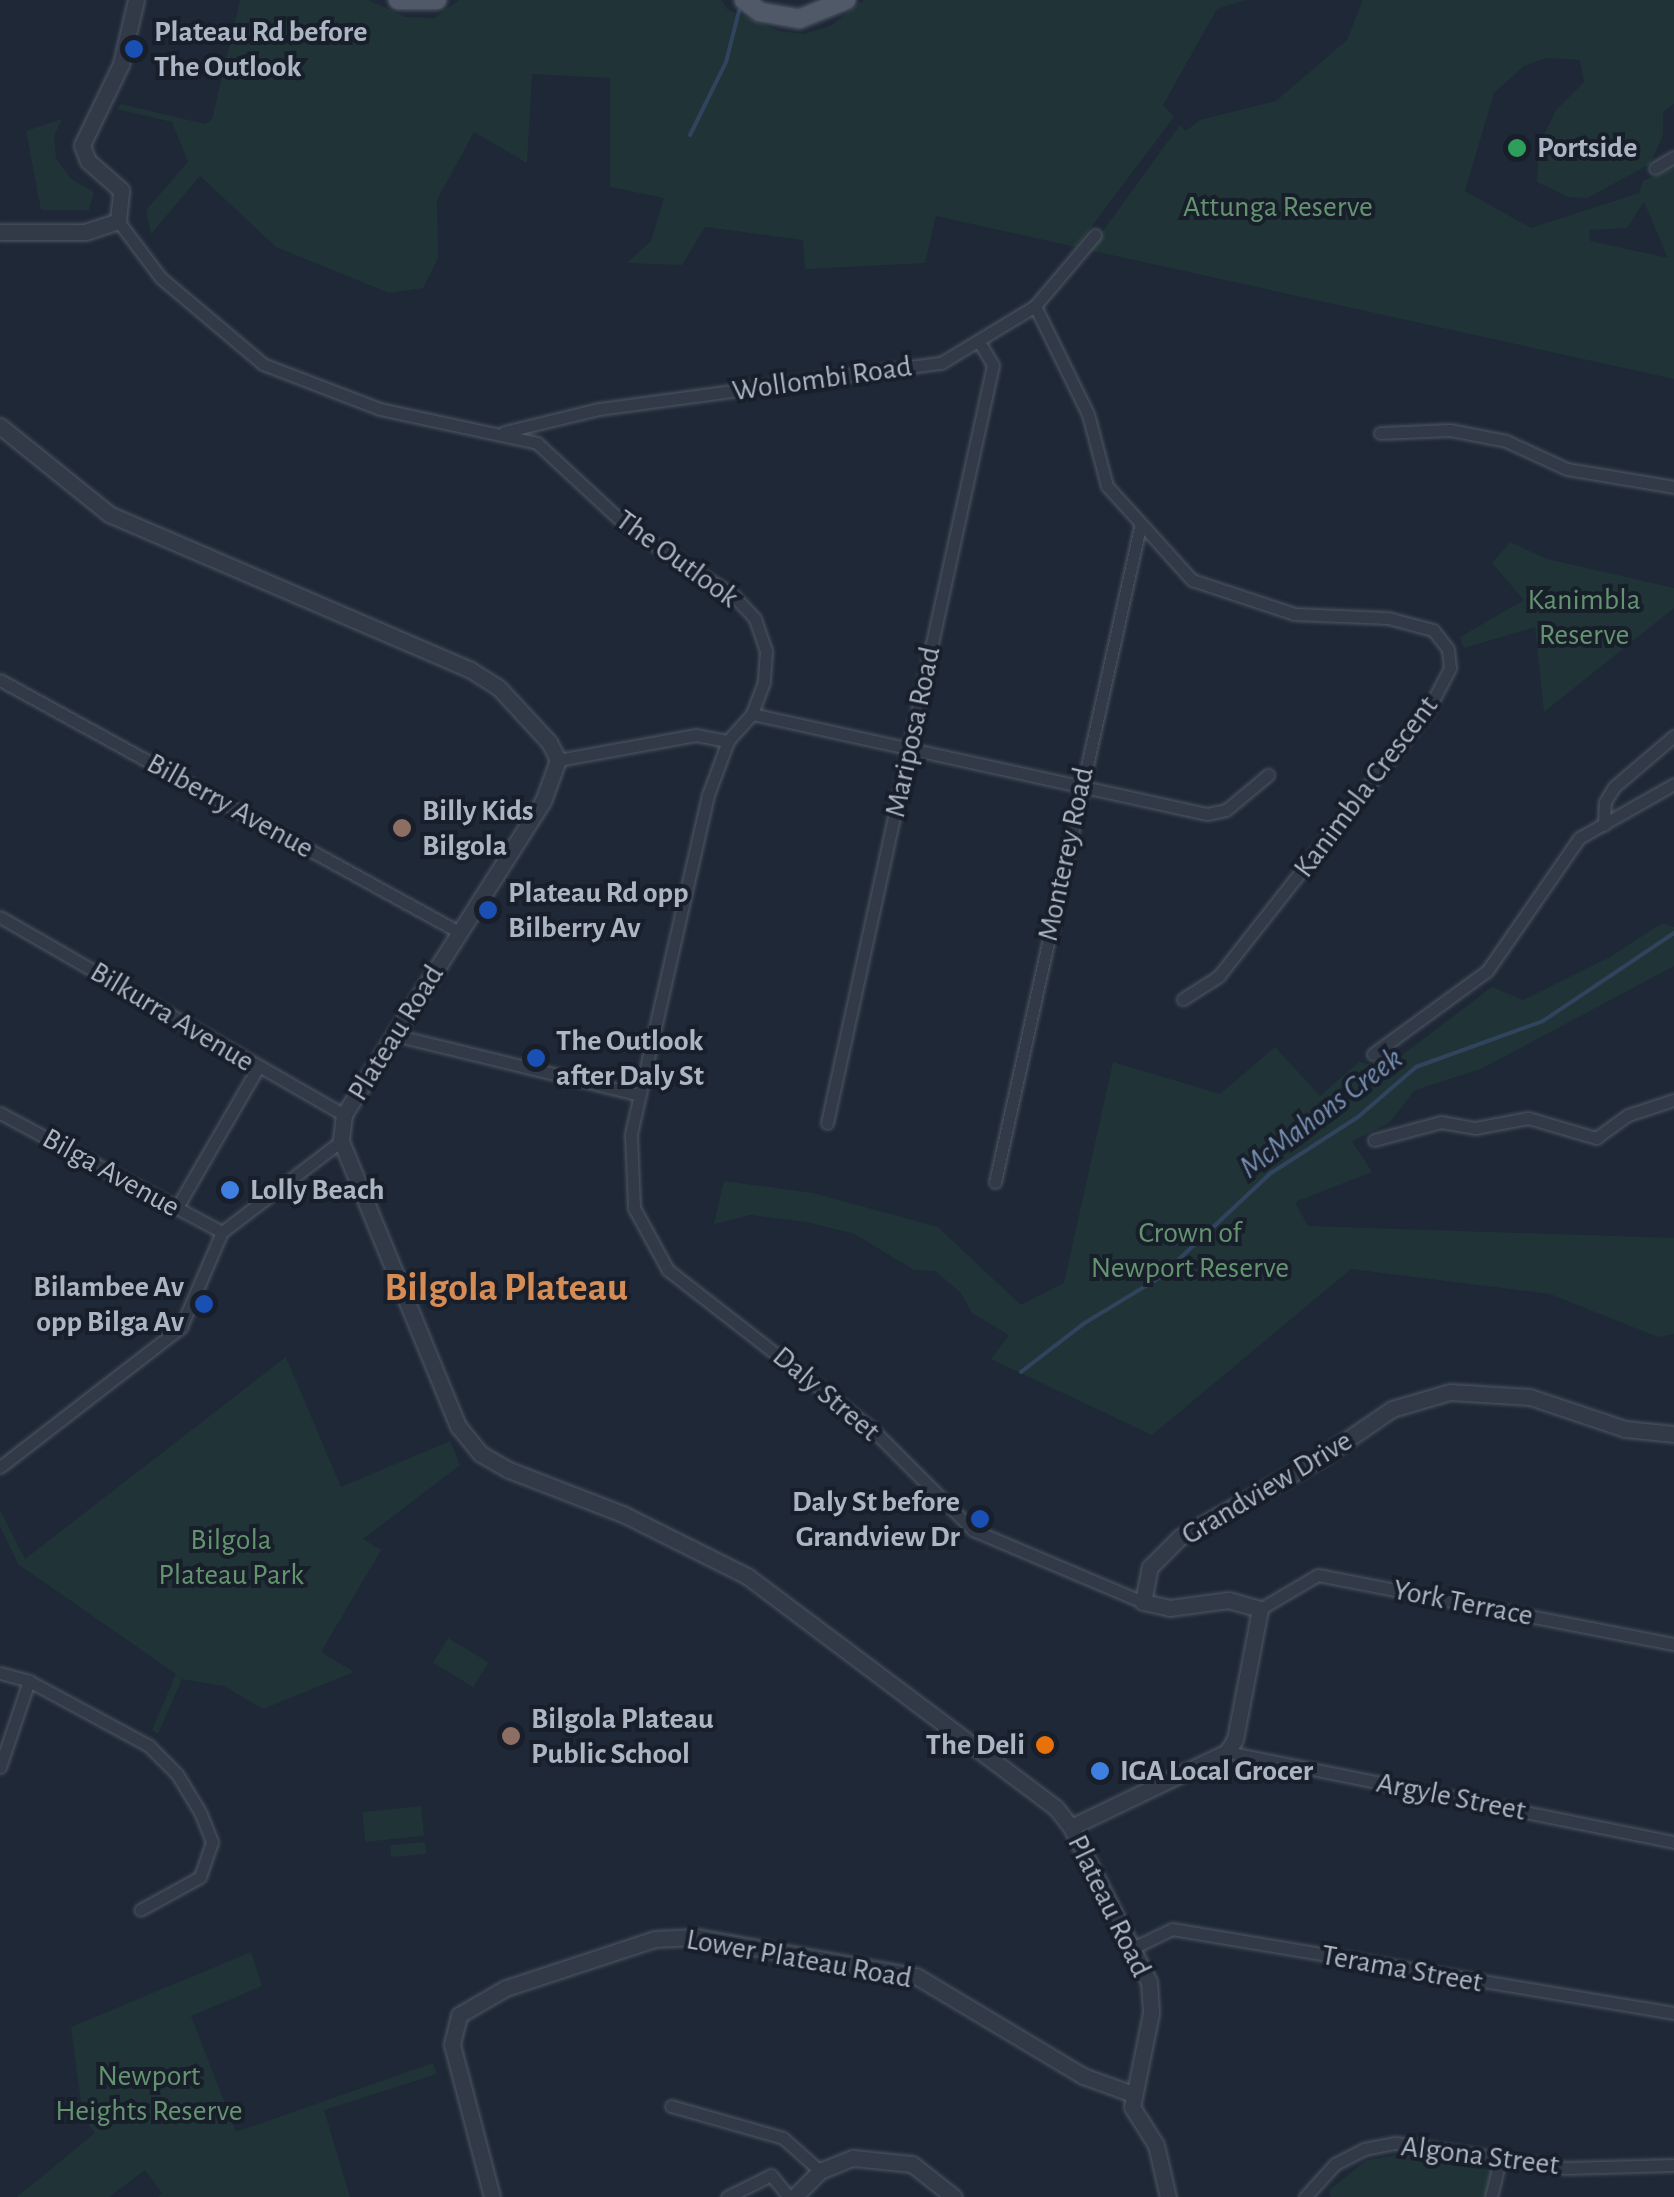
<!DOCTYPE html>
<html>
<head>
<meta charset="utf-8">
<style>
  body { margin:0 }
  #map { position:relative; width:1674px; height:2197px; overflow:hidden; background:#1e2836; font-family:"Alegreya Sans",sans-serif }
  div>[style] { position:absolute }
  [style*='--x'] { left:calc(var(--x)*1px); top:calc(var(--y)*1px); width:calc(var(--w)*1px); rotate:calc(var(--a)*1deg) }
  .green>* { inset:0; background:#203437; transform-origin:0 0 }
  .stream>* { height:4px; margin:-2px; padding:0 2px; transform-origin:2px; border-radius:2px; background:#31445e }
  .roads { filter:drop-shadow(0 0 2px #4f5865) drop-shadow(0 0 2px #4f5865) }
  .minor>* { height:11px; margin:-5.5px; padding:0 5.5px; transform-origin:5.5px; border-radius:5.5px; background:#323a47 }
  .tertiary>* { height:15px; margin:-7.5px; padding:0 7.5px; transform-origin:7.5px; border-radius:7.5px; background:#323a47 }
  .primary>* { height:18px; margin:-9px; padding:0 9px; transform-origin:9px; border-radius:9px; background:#4f5967 }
  .dots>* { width:28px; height:28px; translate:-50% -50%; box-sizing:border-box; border:5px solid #181f2b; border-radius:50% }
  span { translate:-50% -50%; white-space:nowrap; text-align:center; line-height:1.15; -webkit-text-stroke:8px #181f2b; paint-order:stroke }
  .poi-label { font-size:30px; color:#abb5c4; font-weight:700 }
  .left { translate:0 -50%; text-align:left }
  .right { translate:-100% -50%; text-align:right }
  .park-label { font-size:30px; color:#63946f }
  .street-label { font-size:30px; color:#abb5c4 }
  .water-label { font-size:32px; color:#738cae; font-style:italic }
  .district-label { font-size:40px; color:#d58d55; font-weight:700 }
</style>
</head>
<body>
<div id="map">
  <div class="green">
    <div style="clip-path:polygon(240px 0,368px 0,406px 17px,434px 18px,459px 0,721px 0,727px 9px,779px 31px,804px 34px,830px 26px,864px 0,1245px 0,1217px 9px,1163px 105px,1174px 117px,1076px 247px,936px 216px,925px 263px,805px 269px,803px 240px,705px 227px,682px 265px,627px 263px,651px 241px,664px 198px,610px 187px,610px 78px,532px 74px,527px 163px,474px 132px,437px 200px,438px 258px,423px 288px,389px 293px,276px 247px,200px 176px,151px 234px,146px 210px,188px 162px,172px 122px,117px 109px,121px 104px,205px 124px,212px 120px)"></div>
    <div style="clip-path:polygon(evenodd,1363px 0,1674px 0,1674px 104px,1663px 112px,1663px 135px,1650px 164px,1587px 198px,1568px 197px,1537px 182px,1539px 145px,1556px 110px,1584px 82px,1580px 60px,1546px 58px,1524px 66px,1494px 93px,1465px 191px,1531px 228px,1639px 193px,1643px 181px,1674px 168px,1674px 379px,1089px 250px,1180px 125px,1186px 131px,1200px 120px,1276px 101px,1347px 40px,1363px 0,1644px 202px,1668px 258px,1590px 241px,1589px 230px,1627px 228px,1644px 202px)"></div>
    <div style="clip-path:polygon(62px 119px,54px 136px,56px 158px,71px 179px,94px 192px,89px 210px,41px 210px,26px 131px)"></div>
    <div style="clip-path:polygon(1510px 542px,1547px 559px,1674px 588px,1674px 608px,1544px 712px,1535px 627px,1464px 648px,1460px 637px,1524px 600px,1492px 563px)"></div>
    <div style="clip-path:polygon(1662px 923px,1674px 927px,1674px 966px,1481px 1069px,1415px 1090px,1389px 1123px,1352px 1141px,1372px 1172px,1295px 1202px,1308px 1226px,1674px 1238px,1674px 1334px,1658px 1337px,1550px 1294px,1351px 1269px,1152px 1435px,991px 1359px,1009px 1335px,972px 1313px,960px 1292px,935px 1271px,914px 1270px,855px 1234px,807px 1222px,750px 1215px,714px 1224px,724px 1181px,813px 1193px,938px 1227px,1021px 1305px,1064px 1283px,1113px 1062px,1220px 1094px,1275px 1047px,1320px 1096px,1359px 1062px,1385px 1068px,1492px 987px,1523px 1000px,1610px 957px)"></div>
    <div style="clip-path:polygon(286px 1357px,341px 1487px,450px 1441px,460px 1465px,363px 1539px,381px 1550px,321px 1652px,354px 1672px,263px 1709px,224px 1686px,182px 1679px,158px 1734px,152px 1730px,176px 1674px,18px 1564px,0 1526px,0 1510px,25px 1559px)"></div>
    <div style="left:448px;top:1638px;width:47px;height:29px;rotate:31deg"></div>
    <div style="left:421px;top:1806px;width:30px;height:59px;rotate:84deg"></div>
    <div style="left:425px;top:1842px;width:12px;height:35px;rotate:85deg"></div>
    <div style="clip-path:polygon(251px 1952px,262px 1986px,191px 2016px,236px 2132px,433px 2063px,437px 2074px,324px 2110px,350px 2197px,158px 2197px,162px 2193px,145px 2170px,109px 2197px,17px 2197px,95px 2133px,83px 2118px,71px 2027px)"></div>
    <div style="clip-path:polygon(1416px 2152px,1492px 2171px,1495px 2197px,1331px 2197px,1329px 2190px,1367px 2160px)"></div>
  </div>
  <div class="stream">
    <div style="--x:690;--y:135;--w:81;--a:-63.7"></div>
    <div style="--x:726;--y:62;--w:53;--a:-75.7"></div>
    <div style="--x:1021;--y:1372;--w:78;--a:-37.7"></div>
    <div style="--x:1083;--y:1324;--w:89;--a:-31.2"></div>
    <div style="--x:1159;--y:1278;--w:154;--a:-43.2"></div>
    <div style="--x:1271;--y:1173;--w:103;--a:-32.8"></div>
    <div style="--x:1358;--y:1117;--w:77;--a:-40.8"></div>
    <div style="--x:1416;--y:1067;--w:135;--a:-19.9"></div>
    <div style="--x:1543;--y:1021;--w:158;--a:-33.9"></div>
  </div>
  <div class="roads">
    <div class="minor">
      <div style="--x:1655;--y:168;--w:22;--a:-30"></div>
      <div style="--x:118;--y:221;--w:71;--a:53"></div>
      <div style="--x:161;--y:278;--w:133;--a:40.1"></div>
      <div style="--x:263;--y:364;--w:125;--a:21"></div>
      <div style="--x:380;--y:409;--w:161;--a:12.2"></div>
      <div style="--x:537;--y:443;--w:128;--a:42.8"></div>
      <div style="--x:631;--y:530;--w:120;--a:32.4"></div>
      <div style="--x:732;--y:594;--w:34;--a:47"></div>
      <div style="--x:755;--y:619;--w:34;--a:71"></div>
      <div style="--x:766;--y:651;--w:31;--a:94"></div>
      <div style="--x:764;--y:682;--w:34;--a:111"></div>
      <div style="--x:752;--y:714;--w:36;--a:132"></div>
      <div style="--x:728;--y:741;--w:58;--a:110.3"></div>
      <div style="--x:708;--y:795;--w:349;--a:102.8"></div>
      <div style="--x:631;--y:1135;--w:73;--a:87.6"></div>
      <div style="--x:634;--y:1208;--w:71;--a:61.3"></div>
      <div style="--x:668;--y:1270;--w:257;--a:37.9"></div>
      <div style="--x:871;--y:1428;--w:144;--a:45"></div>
      <div style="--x:973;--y:1530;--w:185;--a:23"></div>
      <div style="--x:1035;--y:306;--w:120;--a:63.9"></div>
      <div style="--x:1088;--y:414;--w:74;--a:75.2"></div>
      <div style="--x:1107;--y:486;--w:127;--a:47.9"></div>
      <div style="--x:1192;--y:580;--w:108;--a:18.4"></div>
      <div style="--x:1294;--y:614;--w:94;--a:2.4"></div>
      <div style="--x:1388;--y:618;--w:47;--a:14.9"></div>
      <div style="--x:1433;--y:630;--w:24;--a:52"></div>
      <div style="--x:1448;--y:649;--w:19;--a:84"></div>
      <div style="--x:1450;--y:668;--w:47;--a:117.6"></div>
      <div style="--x:1428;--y:710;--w:338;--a:128.2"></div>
      <div style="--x:1219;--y:976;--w:43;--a:147.4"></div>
      <div style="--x:504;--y:432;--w:98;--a:-13.6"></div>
      <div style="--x:599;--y:409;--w:345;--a:-7.7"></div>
      <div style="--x:941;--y:363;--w:110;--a:-31.2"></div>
      <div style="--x:1035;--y:306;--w:93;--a:-49.8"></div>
      <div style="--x:1380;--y:433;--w:70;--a:-2.5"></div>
      <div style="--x:1450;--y:430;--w:57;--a:11.1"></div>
      <div style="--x:1506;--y:441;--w:67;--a:24.7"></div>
      <div style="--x:1567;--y:469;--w:109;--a:9.5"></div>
      <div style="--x:0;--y:680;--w:524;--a:28.77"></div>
      <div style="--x:752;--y:714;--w:466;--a:12.4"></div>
      <div style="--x:1207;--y:814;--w:19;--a:-12"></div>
      <div style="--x:1226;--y:810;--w:55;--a:-39.8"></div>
      <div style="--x:558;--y:760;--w:140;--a:-10.3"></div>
      <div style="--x:696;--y:735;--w:33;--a:11"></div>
      <div style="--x:1604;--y:825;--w:23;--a:-88"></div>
      <div style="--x:1605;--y:802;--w:17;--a:-59"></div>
      <div style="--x:1614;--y:787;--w:79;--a:-40.4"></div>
      <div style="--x:0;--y:917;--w:397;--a:29.9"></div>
      <div style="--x:394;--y:1035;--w:253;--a:13.7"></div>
      <div style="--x:1373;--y:1054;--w:141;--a:-36.1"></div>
      <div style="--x:1487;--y:971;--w:162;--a:-55.3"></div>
      <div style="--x:1579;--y:838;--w:109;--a:-29.6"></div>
      <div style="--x:0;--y:1113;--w:252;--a:28.2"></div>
      <div style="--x:827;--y:1123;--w:776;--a:-77.65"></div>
      <div style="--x:993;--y:365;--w:26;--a:-121"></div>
      <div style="--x:1374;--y:1140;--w:69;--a:-15"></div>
      <div style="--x:1441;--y:1122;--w:35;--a:10"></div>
      <div style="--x:1475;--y:1128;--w:54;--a:-10.7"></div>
      <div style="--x:1528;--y:1118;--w:71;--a:16.4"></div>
      <div style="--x:1596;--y:1138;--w:39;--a:-36"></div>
      <div style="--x:1628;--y:1115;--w:48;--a:-18.1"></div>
      <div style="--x:995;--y:1182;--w:671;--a:-77.52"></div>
      <div style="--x:176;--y:1209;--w:162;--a:-59.9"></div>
      <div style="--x:0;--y:1467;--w:229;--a:-37.7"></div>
      <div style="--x:181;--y:1327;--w:103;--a:-66.7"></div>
      <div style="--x:222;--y:1232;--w:150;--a:-37.4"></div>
      <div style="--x:1260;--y:1609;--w:67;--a:-30.4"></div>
      <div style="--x:1318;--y:1575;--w:363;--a:11"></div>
      <div style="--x:0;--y:1673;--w:30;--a:15"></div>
      <div style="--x:29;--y:1681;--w:136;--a:28.4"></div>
      <div style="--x:149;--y:1746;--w:40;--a:45"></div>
      <div style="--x:177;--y:1774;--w:44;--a:58.8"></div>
      <div style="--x:200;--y:1812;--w:32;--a:68"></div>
      <div style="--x:212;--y:1842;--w:37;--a:109"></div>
      <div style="--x:200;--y:1877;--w:68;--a:151.2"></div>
      <div style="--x:1227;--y:1752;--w:456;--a:11.4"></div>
      <div style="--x:0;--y:1767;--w:91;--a:-71.4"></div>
      <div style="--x:1135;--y:1947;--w:41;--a:-25.9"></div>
      <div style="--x:1172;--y:1929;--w:509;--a:9.5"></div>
      <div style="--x:671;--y:2106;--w:116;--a:15.9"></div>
      <div style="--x:783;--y:2138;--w:50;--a:41.7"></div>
      <div style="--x:727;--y:2197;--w:49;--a:-26.6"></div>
      <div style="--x:771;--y:2175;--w:28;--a:51"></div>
      <div style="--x:1305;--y:2197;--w:45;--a:-47.7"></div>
      <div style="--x:1335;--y:2164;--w:33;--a:-27"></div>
      <div style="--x:1364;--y:2149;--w:33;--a:-11"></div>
      <div style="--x:1396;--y:2143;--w:172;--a:8.4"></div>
      <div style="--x:1566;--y:2168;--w:108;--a:-1.6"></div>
      <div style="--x:1491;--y:2197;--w:42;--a:-76.3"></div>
    </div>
    <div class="tertiary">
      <div style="--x:0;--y:232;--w:85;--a:0"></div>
      <div style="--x:85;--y:232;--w:35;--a:-18"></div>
      <div style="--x:118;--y:221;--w:31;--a:-84"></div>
      <div style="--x:121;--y:190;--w:44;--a:-138.7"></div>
      <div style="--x:88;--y:161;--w:17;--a:-111"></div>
      <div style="--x:82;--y:145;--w:90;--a:-64.3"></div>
      <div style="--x:121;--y:64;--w:66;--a:-76.8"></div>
      <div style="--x:0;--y:426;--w:140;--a:38.9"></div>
      <div style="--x:109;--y:514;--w:392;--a:23.3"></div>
      <div style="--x:469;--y:669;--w:34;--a:32"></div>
      <div style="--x:498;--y:687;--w:75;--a:47.2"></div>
      <div style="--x:549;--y:742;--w:20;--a:63"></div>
      <div style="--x:558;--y:760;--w:44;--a:110.1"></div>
      <div style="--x:543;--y:801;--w:372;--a:122.4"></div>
      <div style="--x:344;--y:1115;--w:26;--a:97"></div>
      <div style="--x:341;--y:1141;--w:308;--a:67.7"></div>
      <div style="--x:458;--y:1426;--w:36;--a:51"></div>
      <div style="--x:481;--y:1454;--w:32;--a:30"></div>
      <div style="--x:509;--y:1470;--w:124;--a:21.2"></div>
      <div style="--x:625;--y:1515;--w:136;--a:26.6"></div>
      <div style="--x:747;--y:1576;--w:386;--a:36.9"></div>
      <div style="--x:1056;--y:1808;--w:24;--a:52"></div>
      <div style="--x:1071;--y:1827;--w:174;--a:63.3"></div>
      <div style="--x:1149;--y:1982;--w:31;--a:86"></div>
      <div style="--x:1151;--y:2013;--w:96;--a:101.4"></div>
      <div style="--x:1132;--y:2107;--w:45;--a:57.7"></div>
      <div style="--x:1156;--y:2145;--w:53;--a:77"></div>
      <div style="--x:1071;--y:1827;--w:173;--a:-25.7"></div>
      <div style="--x:1227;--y:1752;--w:15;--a:-58"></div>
      <div style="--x:1235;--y:1739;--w:132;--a:-79.1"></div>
      <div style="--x:1260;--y:1609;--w:32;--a:-164"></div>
      <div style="--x:1229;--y:1600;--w:60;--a:172.3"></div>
      <div style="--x:1170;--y:1608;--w:28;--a:-167"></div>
      <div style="--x:1143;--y:1602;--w:36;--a:-79"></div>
      <div style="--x:1150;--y:1567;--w:42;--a:-45"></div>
      <div style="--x:1180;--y:1537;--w:159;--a:-29.3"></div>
      <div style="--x:1319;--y:1459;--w:88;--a:-34.4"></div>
      <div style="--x:1392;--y:1409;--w:60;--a:-16.3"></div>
      <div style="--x:1450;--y:1392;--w:80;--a:3.6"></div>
      <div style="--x:1530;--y:1397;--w:100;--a:18.6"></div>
      <div style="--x:1625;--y:1429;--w:49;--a:5.8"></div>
      <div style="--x:492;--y:2197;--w:158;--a:-104.7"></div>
      <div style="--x:452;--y:2044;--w:30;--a:-76"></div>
      <div style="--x:459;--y:2015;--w:54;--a:-29.9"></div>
      <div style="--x:506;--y:1988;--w:157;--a:-18.2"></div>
      <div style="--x:655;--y:1939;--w:41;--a:-2.8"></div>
      <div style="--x:696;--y:1937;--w:223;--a:10.1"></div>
      <div style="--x:916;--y:1976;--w:195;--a:30.9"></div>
      <div style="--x:1083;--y:2076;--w:53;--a:19.8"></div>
      <div style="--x:794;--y:2197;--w:37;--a:-45"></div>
      <div style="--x:820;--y:2171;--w:35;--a:-22"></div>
      <div style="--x:853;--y:2158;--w:59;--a:5.8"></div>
      <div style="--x:912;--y:2164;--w:53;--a:38.2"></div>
    </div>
    <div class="primary">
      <div style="--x:398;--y:0;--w:39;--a:0"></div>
      <div style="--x:744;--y:0;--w:20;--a:37"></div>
      <div style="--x:760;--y:12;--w:40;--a:10"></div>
      <div style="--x:799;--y:19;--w:51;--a:-22"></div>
    </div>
  </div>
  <div class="dots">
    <div style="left:134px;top:49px;background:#1a4fb4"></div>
    <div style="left:1517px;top:148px;background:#2e9e5b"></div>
    <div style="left:402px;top:828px;background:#8d6e63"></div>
    <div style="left:488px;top:910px;background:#1a4fb4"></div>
    <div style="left:536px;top:1058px;background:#1a4fb4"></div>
    <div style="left:230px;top:1190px;background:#3f7fe0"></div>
    <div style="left:204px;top:1304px;background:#1a4fb4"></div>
    <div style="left:980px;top:1519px;background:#1a4fb4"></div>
    <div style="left:511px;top:1736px;background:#8d6e63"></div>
    <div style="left:1045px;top:1745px;background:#e8710a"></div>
    <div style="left:1100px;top:1771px;background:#3f7fe0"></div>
  </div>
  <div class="poi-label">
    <span class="left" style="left:154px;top:49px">Plateau Rd before<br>The Outlook</span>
    <span class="left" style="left:1537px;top:148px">Portside</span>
    <span class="left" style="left:422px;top:828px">Billy Kids<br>Bilgola</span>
    <span class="left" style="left:508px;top:910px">Plateau Rd opp<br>Bilberry Av</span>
    <span class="left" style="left:556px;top:1058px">The Outlook<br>after Daly St</span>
    <span class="left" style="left:250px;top:1190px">Lolly Beach</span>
    <span class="right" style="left:184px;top:1304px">Bilambee Av<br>opp Bilga Av</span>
    <span class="right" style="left:960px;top:1519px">Daly St before<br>Grandview Dr</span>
    <span class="left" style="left:531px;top:1736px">Bilgola Plateau<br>Public School</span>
    <span class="right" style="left:1025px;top:1745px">The Deli</span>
    <span class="left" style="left:1120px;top:1771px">IGA Local Grocer</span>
  </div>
  <div class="park-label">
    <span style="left:1278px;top:207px">Attunga Reserve</span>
    <span style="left:1584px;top:617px">Kanimbla<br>Reserve</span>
    <span style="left:1190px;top:1250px">Crown of<br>Newport Reserve</span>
    <span style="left:231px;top:1557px">Bilgola<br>Plateau Park</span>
    <span style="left:149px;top:2093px">Newport<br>Heights Reserve</span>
  </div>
  <div class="street-label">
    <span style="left:822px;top:379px;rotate:-8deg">Wollombi Road</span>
    <span style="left:677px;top:559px;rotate:36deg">The Outlook</span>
    <span style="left:913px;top:732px;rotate:-78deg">Mariposa Road</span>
    <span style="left:1366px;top:787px;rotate:-53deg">Kanimbla Crescent</span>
    <span style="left:230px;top:806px;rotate:29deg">Bilberry Avenue</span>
    <span style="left:1066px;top:854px;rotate:-78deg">Monterey Road</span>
    <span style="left:172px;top:1017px;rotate:31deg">Bilkurra Avenue</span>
    <span style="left:396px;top:1033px;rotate:-58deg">Plateau Road</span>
    <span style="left:111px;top:1173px;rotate:29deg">Bilga Avenue</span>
    <span style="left:826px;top:1394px;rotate:40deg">Daly Street</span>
    <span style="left:1267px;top:1488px;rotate:-31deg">Grandview Drive</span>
    <span style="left:1463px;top:1603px;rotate:11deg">York Terrace</span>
    <span style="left:1451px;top:1797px;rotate:11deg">Argyle Street</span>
    <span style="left:1109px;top:1906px;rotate:64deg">Plateau Road</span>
    <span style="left:799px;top:1959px;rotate:10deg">Lower Plateau Road</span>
    <span style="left:1402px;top:1969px;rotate:10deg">Terama Street</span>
    <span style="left:1480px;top:2156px;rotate:7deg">Algona Street</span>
  </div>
  <div class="water-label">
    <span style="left:1321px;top:1113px;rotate:-37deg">McMahons Creek</span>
  </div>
  <div class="district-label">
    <span style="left:506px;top:1288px">Bilgola Plateau</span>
  </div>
</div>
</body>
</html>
